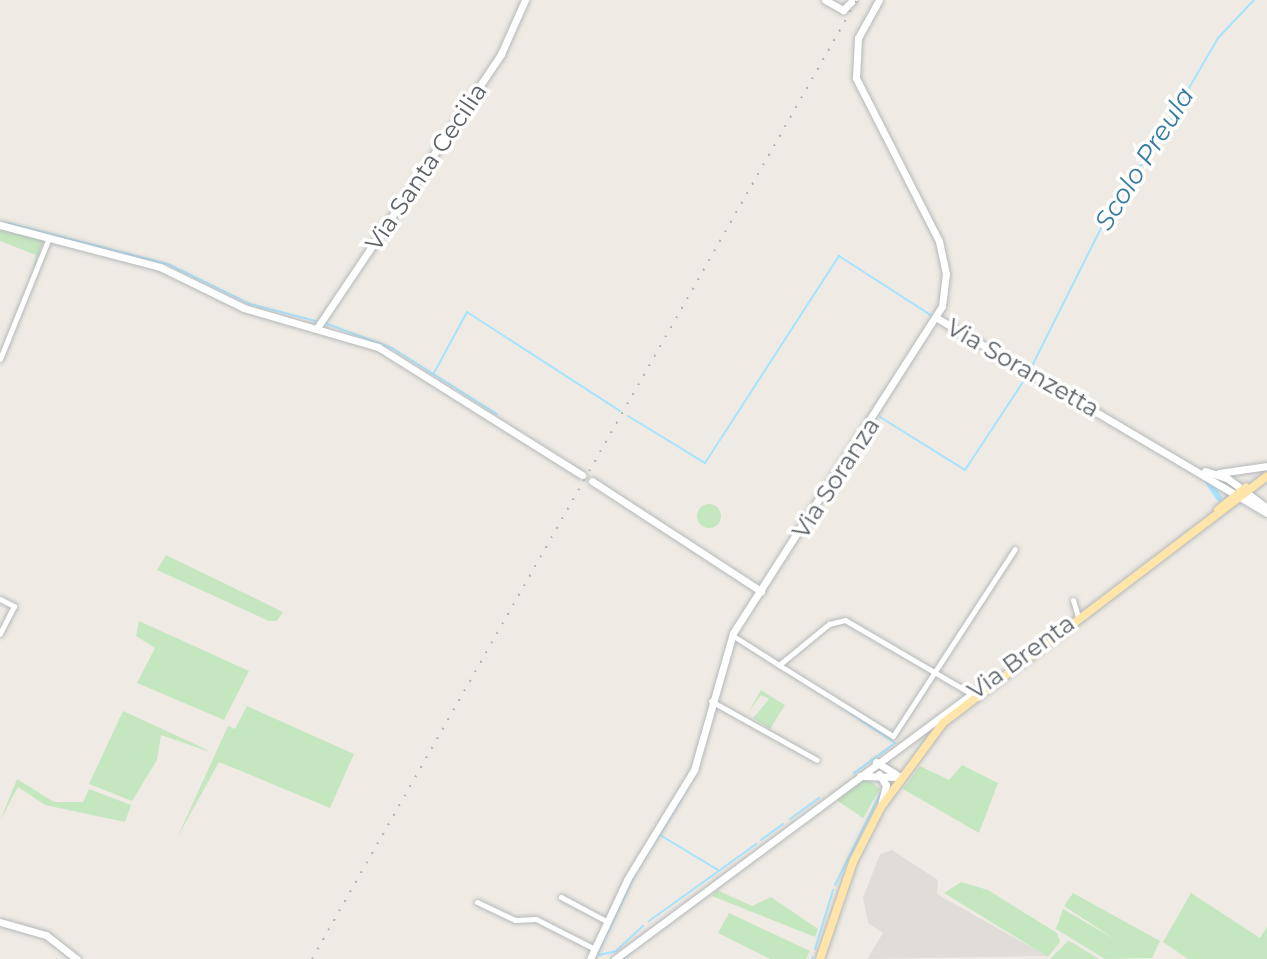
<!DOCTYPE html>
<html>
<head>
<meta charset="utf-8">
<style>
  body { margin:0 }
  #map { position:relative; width:1267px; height:959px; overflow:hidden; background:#efebe4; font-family:Montserrat,sans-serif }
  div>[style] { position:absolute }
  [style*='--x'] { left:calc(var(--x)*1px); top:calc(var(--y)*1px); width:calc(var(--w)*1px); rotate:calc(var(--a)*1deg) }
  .industrial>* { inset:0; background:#e0ddd8 }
  .green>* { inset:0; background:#c5e7bf }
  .round { border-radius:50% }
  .stream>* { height:2px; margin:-1px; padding:0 1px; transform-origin:1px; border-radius:1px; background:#a4e4ff }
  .canal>* { height:6px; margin:-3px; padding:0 3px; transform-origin:3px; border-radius:3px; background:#a4e4ff }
  .roads { filter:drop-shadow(0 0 2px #b4b8bb) drop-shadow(0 0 2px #b4b8bb) }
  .street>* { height:5px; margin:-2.5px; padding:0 2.5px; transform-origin:2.5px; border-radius:2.5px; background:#fff }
  .secondary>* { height:7px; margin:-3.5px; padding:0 3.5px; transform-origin:3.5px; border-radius:3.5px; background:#fff }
  .primary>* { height:8px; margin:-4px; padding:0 4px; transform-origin:4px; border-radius:4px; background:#ffe5a9 }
  .rail>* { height:2px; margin-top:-1px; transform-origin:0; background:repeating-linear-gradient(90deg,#b3b4b5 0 2px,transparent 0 11px) }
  span { translate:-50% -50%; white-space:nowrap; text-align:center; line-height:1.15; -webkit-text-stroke:7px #fff; paint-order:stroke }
  .street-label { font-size:24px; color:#5c6165 }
  .water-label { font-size:26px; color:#377ba3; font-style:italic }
</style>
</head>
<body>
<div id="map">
  <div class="industrial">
    <div style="clip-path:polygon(892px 850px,938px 880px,937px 894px,1047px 956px,867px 959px,883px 933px,868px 923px,863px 898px,880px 854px)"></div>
  </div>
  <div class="green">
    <div style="clip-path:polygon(0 229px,43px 240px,30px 284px,36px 255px,0 241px)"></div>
    <div class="round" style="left:697px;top:504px;width:24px;height:24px"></div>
    <div style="clip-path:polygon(166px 555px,201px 572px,283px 612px,277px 621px,269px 621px,157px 570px)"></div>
    <div style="clip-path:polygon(139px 621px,249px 671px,224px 720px,137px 683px,155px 648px,136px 636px)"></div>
    <div style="clip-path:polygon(761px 690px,785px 705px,770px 729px,753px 718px,769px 699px,761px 695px,748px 713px)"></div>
    <div style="clip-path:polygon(247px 706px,354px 754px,330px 808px,219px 762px,177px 838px,228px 726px,235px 729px)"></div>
    <div style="clip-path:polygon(123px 711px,195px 744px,210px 752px,161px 735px,157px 760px,132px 801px,89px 784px)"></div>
    <div style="clip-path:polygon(962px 765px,998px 783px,979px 833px,903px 789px,920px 766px,949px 780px)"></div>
    <div style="clip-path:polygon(867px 778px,880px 789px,863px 818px,835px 799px)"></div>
    <div style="clip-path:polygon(17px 779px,54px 802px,83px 802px,89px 789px,131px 805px,125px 822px,45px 805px,18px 787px,0 821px)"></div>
    <div style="clip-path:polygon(961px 882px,988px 890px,1057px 933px,1060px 942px,1048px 957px,944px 893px)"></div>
    <div style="clip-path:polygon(717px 890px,752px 906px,771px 897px,818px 929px,815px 937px,712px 896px)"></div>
    <div style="clip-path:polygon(1073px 893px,1160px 941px,1152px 958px,1105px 959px,1056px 929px,1063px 909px,1116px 940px,1064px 906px)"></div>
    <div style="clip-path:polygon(1191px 893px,1260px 938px,1267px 927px,1267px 959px,1188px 959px,1163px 942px)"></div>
    <div style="clip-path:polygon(729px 913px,810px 951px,806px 959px,770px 959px,718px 933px)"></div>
    <div style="clip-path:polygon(1068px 941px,1073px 943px,1099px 959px,1050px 959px)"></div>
  </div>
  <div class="stream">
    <div style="--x:8;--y:223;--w:165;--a:14.4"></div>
    <div style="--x:168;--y:264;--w:91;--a:26"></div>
    <div style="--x:250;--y:304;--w:68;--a:14.4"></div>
    <div style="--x:325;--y:323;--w:72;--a:20.5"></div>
    <div style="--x:392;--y:348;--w:124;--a:32.2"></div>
    <div style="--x:1032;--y:366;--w:201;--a:-63.4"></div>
    <div style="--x:1122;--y:186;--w:42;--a:-47.9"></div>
    <div style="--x:1150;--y:155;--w:135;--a:-59.8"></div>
    <div style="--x:1218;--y:38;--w:52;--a:-46.5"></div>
    <div style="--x:434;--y:373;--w:69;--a:-61.6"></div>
    <div style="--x:467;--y:312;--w:182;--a:32.9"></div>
    <div style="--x:628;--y:416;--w:90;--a:31.4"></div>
    <div style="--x:705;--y:463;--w:247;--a:-57.1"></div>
    <div style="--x:839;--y:256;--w:111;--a:32.8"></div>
    <div style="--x:880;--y:417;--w:100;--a:31.9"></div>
    <div style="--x:965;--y:470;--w:113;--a:-56.6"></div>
    <div style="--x:843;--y:708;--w:63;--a:33.9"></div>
    <div style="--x:895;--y:743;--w:51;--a:143.8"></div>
    <div style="--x:686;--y:792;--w:74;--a:-70.3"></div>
    <div style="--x:790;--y:819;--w:36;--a:-36"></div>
    <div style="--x:660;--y:835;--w:68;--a:31.1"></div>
    <div style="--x:761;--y:840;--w:27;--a:-36"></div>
    <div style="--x:643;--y:861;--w:74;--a:-58.2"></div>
    <div style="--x:835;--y:885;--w:104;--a:-63.7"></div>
    <div style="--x:649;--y:921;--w:132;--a:-35.7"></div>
    <div style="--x:815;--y:949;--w:62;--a:-73"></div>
    <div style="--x:599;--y:955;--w:17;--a:-13"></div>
    <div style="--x:616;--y:951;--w:37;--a:-43"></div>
    <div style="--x:595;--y:959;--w:101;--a:-64.7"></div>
    <div style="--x:623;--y:959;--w:10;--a:-45"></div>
    <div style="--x:812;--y:959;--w:2;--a:-63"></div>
  </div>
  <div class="canal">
    <div style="--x:1207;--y:480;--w:22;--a:56"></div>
  </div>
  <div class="roads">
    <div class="street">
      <div style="--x:0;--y:359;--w:131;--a:-68"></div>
      <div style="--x:0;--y:599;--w:16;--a:27"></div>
      <div style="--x:14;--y:606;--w:31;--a:117"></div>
      <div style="--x:1073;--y:600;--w:17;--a:73"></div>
      <div style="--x:732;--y:635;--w:56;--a:32.6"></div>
      <div style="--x:779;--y:665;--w:65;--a:-39.4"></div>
      <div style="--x:829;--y:624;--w:16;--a:-14"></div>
      <div style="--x:845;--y:620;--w:145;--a:30.3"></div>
      <div style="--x:779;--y:665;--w:134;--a:31.9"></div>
      <div style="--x:893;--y:736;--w:223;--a:-56.9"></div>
      <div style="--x:711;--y:701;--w:121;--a:29.1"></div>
      <div style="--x:561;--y:897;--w:53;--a:28"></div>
      <div style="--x:477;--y:902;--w:42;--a:25.3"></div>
      <div style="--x:515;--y:920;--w:21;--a:-3"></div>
      <div style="--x:536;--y:919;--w:66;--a:27"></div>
    </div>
    <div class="secondary">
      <div style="--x:825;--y:0;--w:21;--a:29"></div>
      <div style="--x:843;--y:10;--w:14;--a:-45"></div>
      <div style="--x:0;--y:225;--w:165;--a:14.7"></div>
      <div style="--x:160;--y:267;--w:93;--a:26"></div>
      <div style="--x:244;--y:308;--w:140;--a:16.2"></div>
      <div style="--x:378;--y:347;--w:241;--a:32.1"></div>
      <div style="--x:937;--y:318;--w:383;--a:30.6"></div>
      <div style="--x:317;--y:328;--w:330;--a:-56.1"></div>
      <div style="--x:501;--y:54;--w:59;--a:-66"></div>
      <div style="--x:1205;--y:471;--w:23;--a:18"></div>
      <div style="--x:1227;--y:478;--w:50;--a:36.9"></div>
      <div style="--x:1219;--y:473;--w:49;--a:-8.3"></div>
      <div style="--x:592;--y:481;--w:202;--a:33.1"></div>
      <div style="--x:876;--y:762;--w:28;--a:32"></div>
      <div style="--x:879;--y:774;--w:13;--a:58"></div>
      <div style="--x:886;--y:785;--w:21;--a:104"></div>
      <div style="--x:860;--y:776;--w:40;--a:1.4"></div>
      <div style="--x:0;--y:922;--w:48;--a:15.8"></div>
      <div style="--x:46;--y:935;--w:39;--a:38"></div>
      <div style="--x:590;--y:959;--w:89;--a:-64.9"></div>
      <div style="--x:628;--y:878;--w:127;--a:-58.6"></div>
      <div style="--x:694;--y:770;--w:142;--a:-74.1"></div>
      <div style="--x:733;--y:633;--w:388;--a:-57.4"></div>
      <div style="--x:942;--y:306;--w:32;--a:-83"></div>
      <div style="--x:946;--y:274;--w:34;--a:-102"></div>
      <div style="--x:939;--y:241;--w:183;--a:-117"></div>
      <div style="--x:856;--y:78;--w:40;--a:-87.1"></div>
      <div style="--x:858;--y:38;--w:43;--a:-61.1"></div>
      <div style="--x:615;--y:959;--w:475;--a:-36.6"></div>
    </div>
    <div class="primary">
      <div style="--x:1218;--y:510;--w:36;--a:-39"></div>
      <div style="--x:820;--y:959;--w:102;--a:-71.2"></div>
      <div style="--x:853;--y:862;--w:62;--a:-63"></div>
      <div style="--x:881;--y:807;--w:104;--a:-53.6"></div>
      <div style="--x:943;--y:723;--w:407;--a:-37.3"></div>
    </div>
  </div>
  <div class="rail">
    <div style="--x:312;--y:959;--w:1103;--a:-60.39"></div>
  </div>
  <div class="street-label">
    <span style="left:426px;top:167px;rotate:-56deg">Via Santa Cecilia</span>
    <span style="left:1023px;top:368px;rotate:30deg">Via Soranzetta</span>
    <span style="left:836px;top:478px;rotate:-57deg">Via Soranza</span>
    <span style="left:1021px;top:657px;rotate:-36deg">Via Brenta</span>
  </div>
  <div class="water-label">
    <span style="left:1145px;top:159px;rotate:-58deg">Scolo Preula</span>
  </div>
</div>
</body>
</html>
